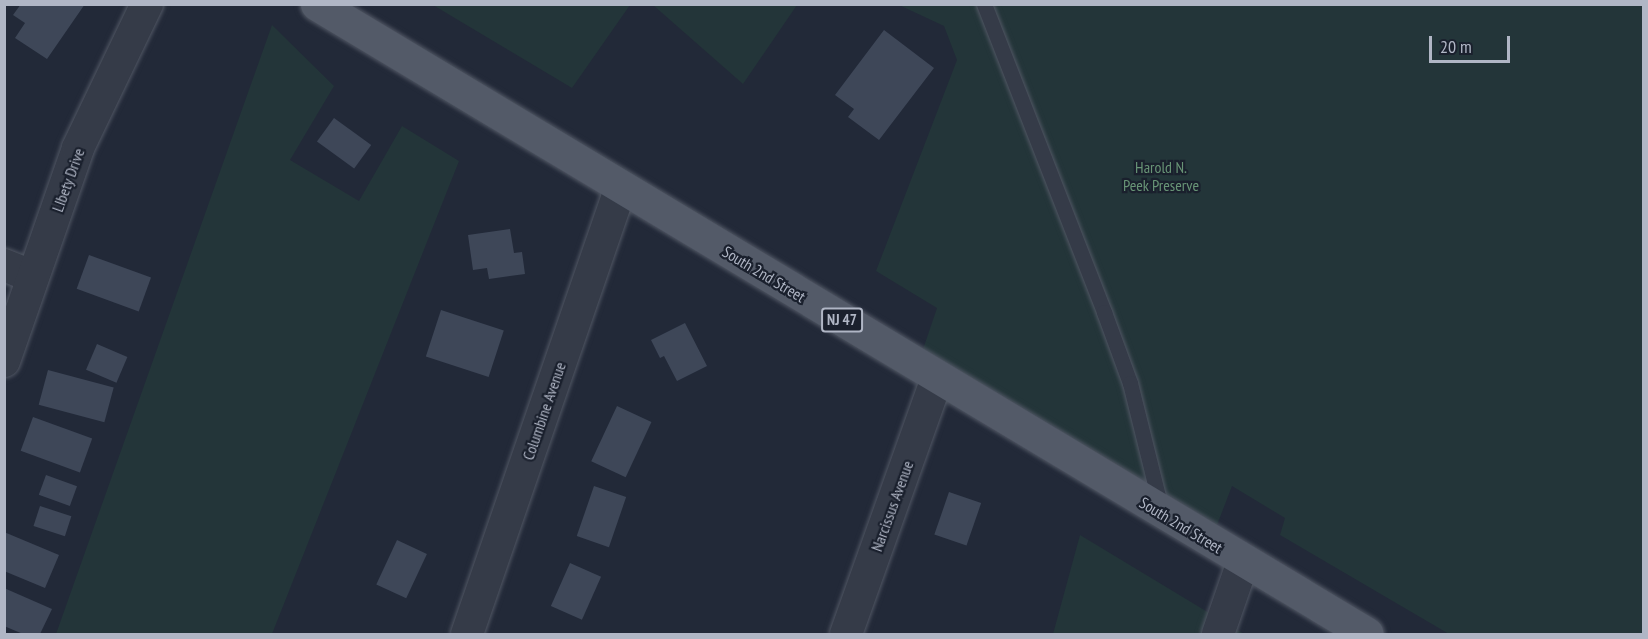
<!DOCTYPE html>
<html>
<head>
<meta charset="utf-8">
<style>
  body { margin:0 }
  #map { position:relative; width:1648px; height:639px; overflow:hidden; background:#222938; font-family:"PT Sans Narrow",sans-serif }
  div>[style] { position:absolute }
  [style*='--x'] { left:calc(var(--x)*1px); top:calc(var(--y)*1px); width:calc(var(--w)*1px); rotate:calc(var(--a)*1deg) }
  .green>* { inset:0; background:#233539 }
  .building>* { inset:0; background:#3e4758; transform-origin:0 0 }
  .roads { filter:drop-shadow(0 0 2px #505663) drop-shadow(0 0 2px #505663) }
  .service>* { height:15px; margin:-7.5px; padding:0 7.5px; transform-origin:7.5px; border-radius:7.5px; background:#353b48 }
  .minor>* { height:32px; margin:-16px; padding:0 16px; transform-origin:16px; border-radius:16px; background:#353b48 }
  .primary>* { height:33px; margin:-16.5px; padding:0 16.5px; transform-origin:16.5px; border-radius:16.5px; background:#535a68 }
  span { translate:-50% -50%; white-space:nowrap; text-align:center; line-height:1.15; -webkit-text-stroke:4.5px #1a202d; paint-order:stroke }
  .shield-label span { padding:2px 4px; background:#1a202d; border:2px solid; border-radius:4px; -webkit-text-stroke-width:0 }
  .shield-label { font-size:15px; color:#b0b6c5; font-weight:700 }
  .park-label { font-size:16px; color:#689476 }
  .street-label { font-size:16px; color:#b0b6c5 }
  .frame { position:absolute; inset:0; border:6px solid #b0b6c5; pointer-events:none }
  .scale { position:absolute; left:1429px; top:36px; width:81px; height:27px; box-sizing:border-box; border:3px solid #b0b6c5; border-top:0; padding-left:8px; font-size:18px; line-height:21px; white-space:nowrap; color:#b0b6c5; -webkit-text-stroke:4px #1a202d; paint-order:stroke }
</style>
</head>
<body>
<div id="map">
  <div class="green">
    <div style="clip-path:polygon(433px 5px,630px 4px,630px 5px,572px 88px)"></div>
    <div style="clip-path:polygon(653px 5px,797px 5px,743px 84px)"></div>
    <div style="clip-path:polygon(899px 5px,1643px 5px,1643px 634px,1449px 634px,1280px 535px,1285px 518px,1232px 486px,1209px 546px,917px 367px,937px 308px,876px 271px,957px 60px,944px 26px)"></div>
    <div style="clip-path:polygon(272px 25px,334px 86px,290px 160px,359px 201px,402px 126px,459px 161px,272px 634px,56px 634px)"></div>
    <div style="clip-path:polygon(1080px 535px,1244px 634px,1053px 634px)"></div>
  </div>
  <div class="building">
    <div style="clip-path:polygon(21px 4px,85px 4px,47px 59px,15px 38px,25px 23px,13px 15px)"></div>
    <div style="clip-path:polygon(884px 30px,934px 68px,879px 140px,848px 117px,854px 109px,835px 95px)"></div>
    <div style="left:334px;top:118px;width:46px;height:29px;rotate:36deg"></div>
    <div style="clip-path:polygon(510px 229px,514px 253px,522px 252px,525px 274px,489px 279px,487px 268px,473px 270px,468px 235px)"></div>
    <div style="left:89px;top:255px;width:66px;height:36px;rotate:20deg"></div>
    <div style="left:441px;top:310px;width:66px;height:49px;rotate:18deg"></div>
    <div style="clip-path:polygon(685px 323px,707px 366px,677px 381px,664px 356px,660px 358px,651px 340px)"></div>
    <div style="left:97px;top:344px;width:33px;height:28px;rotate:23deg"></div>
    <div style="left:48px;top:370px;width:68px;height:36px;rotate:15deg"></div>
    <div style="left:617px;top:406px;width:38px;height:61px;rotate:25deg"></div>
    <div style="left:33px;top:417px;width:63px;height:36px;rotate:20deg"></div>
    <div style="left:46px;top:475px;width:33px;height:21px;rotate:20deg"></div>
    <div style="left:594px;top:486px;width:34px;height:53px;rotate:19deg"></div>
    <div style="left:949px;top:492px;width:34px;height:45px;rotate:19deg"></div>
    <div style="left:40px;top:506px;width:33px;height:21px;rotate:18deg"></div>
    <div style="clip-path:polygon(4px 532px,59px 555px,45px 588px,4px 571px)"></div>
    <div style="left:397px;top:540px;width:33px;height:49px;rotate:25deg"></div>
    <div style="left:570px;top:563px;width:34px;height:47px;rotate:24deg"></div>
    <div style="clip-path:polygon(4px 588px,52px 609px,40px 634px,23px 634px,4px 626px)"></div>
  </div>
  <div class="roads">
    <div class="service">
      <div style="--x:984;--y:4;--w:331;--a:68.7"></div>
      <div style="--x:1104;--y:312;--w:76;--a:69.9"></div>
      <div style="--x:1130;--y:383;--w:129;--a:76.1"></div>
    </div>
    <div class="minor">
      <div style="--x:4;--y:265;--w:31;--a:22"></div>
      <div style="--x:4;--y:361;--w:225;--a:-70.8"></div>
      <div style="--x:78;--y:148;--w:160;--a:-64.4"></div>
      <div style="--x:467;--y:634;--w:472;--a:-71"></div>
      <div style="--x:846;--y:634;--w:272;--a:-70.4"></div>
      <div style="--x:1218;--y:634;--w:76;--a:-70.9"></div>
    </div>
    <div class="primary">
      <div style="--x:317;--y:4;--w:1224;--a:30.96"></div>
    </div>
  </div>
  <div class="shield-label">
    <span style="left:842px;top:320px">NJ 47</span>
  </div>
  <div class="park-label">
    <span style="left:1161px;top:176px">Harold N.<br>Peek Preserve</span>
  </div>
  <div class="street-label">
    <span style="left:68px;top:180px;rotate:-70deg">LIbety Drive</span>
    <span style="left:764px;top:274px;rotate:31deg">South 2nd Street</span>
    <span style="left:544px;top:411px;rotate:-71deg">Columbine Avenue</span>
    <span style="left:892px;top:506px;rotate:-70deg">Narcissus Avenue</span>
    <span style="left:1181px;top:525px;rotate:31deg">South 2nd Street</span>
  </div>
  <div class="frame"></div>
  <div class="scale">20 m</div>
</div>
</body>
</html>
